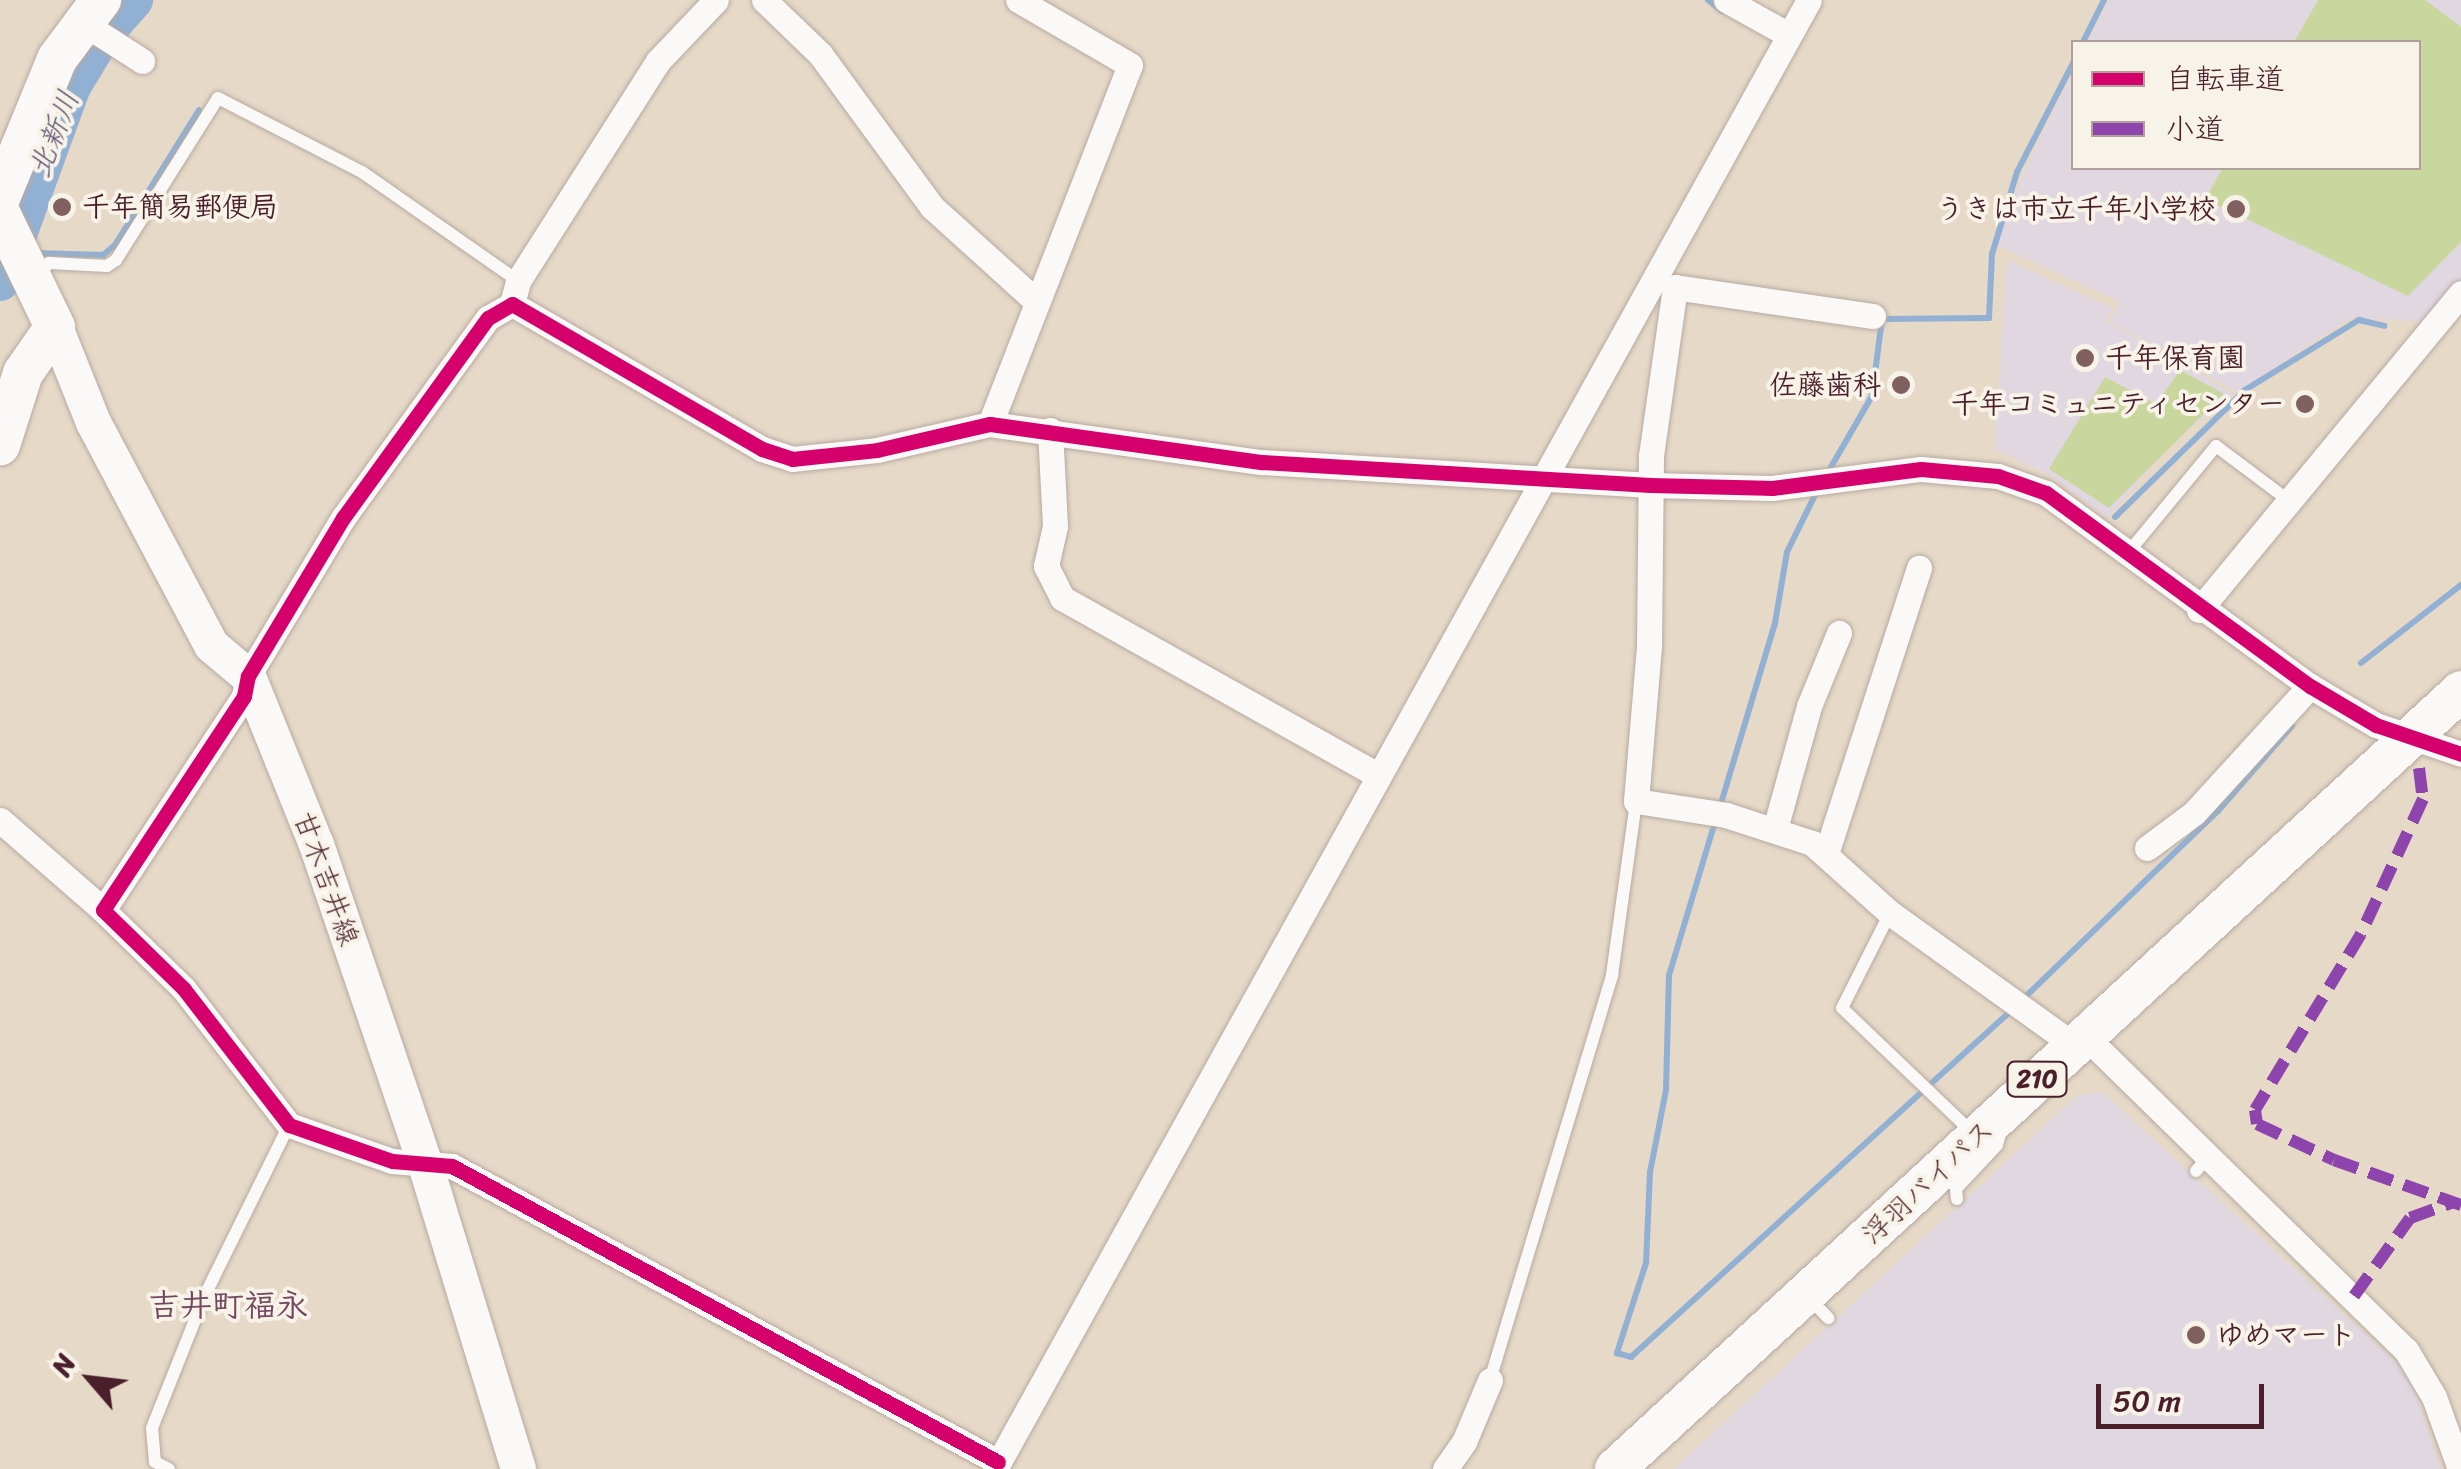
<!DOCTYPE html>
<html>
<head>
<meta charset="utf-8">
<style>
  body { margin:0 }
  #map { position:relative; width:2461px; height:1469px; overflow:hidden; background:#e6d9c8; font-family:Sriracha,"Klee One",sans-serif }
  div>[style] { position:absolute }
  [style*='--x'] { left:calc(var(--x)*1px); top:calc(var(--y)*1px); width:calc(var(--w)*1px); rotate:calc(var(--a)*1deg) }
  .built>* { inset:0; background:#e0d7e1 }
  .green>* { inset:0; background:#c9d69e }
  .stream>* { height:6px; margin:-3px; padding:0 3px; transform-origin:3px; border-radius:3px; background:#92b0d3 }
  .river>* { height:40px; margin:-20px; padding:0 20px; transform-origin:20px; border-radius:20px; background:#92b0d3 }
  .roads { filter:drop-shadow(0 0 2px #b7aaa1) drop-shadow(0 0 2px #b7aaa1) }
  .service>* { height:12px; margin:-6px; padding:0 6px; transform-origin:6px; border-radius:6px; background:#fbf9f7 }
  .minor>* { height:25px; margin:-12.5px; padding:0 12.5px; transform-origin:12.5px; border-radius:12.5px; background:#fbf9f7 }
  .secondary>* { height:35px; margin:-17.5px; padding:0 17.5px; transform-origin:17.5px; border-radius:17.5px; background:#fbf9f7 }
  .primary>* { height:40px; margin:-20px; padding:0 20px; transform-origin:20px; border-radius:20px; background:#fbf9f7 }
  .trunk>* { height:40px; margin:-20px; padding:0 20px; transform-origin:20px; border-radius:20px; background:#fbf9f7 }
  .quiet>* { height:12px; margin-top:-6px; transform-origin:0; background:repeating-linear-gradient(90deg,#8e44ad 0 25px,transparent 0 37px) }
  .cycleway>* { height:15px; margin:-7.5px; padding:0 7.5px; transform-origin:7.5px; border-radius:7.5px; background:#d6006c }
  .dots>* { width:28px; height:28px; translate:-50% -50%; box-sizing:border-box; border:5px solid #f7f3e8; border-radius:50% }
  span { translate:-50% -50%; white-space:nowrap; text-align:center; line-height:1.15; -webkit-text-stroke:8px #f7f3e8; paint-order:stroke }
  .shield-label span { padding:2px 8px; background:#f7f3e8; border:2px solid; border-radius:8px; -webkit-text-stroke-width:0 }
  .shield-label { font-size:25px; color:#4a1f2b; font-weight:700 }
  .poi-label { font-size:28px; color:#4a1f2b; font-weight:700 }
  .left { translate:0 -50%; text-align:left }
  .right { translate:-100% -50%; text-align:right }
  .street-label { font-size:28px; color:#4a1f2b }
  .water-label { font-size:30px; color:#585270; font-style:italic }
  .quarter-label { font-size:32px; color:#734860; font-weight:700 }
  .legend { position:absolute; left:2071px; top:40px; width:350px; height:130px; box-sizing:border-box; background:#f7f3e8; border:2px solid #b29e9c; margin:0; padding:12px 18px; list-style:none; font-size:30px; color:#4a1f2b }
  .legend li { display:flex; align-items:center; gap:20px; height:50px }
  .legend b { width:50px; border:2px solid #b29e9c }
  .north { position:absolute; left:40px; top:1329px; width:100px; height:100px; -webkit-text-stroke:8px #f7f3e8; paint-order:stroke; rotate:298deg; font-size:28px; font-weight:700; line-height:40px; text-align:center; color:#4a1f2b }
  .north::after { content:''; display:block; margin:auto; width:35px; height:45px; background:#4a1f2b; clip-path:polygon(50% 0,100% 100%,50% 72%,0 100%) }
  .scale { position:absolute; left:2096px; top:1384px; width:168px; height:45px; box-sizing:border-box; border:5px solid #4a1f2b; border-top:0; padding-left:12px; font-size:30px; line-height:35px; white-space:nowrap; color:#4a1f2b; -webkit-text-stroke:8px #f7f3e8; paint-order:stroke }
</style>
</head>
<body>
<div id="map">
  <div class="built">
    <div style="clip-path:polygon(2109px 0,2461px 0,2461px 282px,2426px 321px,2350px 318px,2237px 392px,2110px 321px,2120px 302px,1997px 245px,2024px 172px,2073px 72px,2074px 168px,2418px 168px,2418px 42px,2088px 42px)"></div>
    <div style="clip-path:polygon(2007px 260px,2112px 308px,2106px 321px,2234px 394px,2173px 442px,2108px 518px,2050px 475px,1995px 449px)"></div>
    <div style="clip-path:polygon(2102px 1092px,2398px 1364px,2411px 1382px,2441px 1469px,1674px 1469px,2078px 1095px)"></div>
  </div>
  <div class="green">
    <div style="clip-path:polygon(2318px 0,2425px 0,2461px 27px,2461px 242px,2408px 296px,2205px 199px,2223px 168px,2418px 168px,2418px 42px,2294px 42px)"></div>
    <div style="clip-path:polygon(2180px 370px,2224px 394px,2109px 508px,2049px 469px,2105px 377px,2156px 404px)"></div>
  </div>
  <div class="stream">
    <div style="--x:1708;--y:0;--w:18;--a:38"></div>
    <div style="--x:2083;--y:42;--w:47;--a:-63.4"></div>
    <div style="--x:34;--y:253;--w:69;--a:1.7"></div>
    <div style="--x:103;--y:255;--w:16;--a:-40"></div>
    <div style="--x:115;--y:245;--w:159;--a:-58.1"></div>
    <div style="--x:1827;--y:474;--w:90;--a:-60"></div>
    <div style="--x:1872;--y:396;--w:78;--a:-82.6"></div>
    <div style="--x:1882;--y:319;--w:107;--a:-0.5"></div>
    <div style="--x:1989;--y:318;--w:64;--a:-87.3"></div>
    <div style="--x:1992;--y:254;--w:86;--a:-73"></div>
    <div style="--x:2017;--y:172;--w:125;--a:-62.8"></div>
    <div style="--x:2115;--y:517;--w:182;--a:-44.3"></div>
    <div style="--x:2245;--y:390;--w:134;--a:-31.6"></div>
    <div style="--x:2359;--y:320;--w:26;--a:13"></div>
    <div style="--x:2361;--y:663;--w:127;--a:-38"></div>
    <div style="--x:1719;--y:810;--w:195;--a:-73.3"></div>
    <div style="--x:1775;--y:623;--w:72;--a:-80.4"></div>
    <div style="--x:1787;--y:552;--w:70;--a:-63.8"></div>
    <div style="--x:1715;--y:822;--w:160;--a:106.7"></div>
    <div style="--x:1669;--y:975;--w:115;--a:91.5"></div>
    <div style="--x:1666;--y:1090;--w:84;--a:101"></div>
    <div style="--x:1650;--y:1172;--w:91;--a:92.5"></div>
    <div style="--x:1646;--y:1263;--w:95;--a:107.9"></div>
    <div style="--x:1617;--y:1353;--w:15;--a:16"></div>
    <div style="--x:1631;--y:1357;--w:518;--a:-42.34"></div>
    <div style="--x:2023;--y:999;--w:271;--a:-44"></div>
    <div style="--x:2218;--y:811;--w:113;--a:-49"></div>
  </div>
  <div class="river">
    <div style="--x:0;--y:281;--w:208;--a:-70"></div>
    <div style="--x:71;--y:86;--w:60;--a:-58.7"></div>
    <div style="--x:102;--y:35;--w:47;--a:-48.5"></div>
  </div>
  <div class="roads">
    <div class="service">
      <div style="--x:39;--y:274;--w:15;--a:-48"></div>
      <div style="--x:49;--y:263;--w:58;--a:3"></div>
      <div style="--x:107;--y:266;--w:11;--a:-34"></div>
      <div style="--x:116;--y:260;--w:191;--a:-57.8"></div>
      <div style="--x:218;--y:98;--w:162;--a:27.2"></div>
      <div style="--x:362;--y:172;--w:190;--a:34.9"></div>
      <div style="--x:2127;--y:554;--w:140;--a:-50.5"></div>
      <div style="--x:2216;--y:446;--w:90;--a:36.9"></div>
      <div style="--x:1890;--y:913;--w:106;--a:116.8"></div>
      <div style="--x:1842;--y:1008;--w:182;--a:43.7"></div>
      <div style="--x:2196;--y:1171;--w:16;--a:-50"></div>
      <div style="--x:1957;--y:1199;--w:10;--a:-96"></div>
      <div style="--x:1956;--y:1189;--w:60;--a:-47"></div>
      <div style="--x:1997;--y:1145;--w:16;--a:-75"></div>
      <div style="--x:1809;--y:1298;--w:28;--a:46"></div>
      <div style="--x:1490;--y:1380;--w:423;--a:-73.2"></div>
      <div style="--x:1612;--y:975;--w:176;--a:-82.1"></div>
      <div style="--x:169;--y:1469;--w:16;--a:-153"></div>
      <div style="--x:155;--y:1462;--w:34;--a:-95"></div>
      <div style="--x:152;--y:1428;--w:143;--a:-68.3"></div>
      <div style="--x:205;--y:1295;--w:190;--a:-63.7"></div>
    </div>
    <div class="minor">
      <div style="--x:764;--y:0;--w:78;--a:44"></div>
      <div style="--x:820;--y:54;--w:190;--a:53.8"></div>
      <div style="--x:932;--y:207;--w:140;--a:42.1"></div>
      <div style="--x:1726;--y:0;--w:72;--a:29.1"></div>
      <div style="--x:80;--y:21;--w:74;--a:32.8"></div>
      <div style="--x:512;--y:304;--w:24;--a:-75"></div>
      <div style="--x:518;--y:281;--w:261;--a:-57.5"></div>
      <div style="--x:658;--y:61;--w:84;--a:-46.4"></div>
      <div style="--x:1873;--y:316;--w:200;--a:-171.7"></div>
      <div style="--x:1675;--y:287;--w:171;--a:98.1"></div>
      <div style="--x:1651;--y:456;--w:190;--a:90.6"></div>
      <div style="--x:1649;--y:646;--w:156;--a:94.8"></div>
      <div style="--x:1636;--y:801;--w:91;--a:8.8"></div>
      <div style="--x:1726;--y:815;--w:90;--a:18"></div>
      <div style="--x:1812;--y:843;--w:105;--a:41.9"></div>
      <div style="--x:1890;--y:913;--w:226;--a:35.7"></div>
      <div style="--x:990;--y:424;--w:385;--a:-68.7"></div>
      <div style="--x:1130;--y:65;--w:129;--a:-149.9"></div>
      <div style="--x:1050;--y:430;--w:96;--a:87"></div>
      <div style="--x:1055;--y:526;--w:41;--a:102.7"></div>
      <div style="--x:1046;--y:566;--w:36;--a:63"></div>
      <div style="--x:1062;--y:598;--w:362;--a:29.3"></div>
      <div style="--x:2199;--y:610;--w:411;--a:-50.4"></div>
      <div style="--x:0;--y:820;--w:137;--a:41.1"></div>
      <div style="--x:1775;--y:829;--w:128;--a:-74.5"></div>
      <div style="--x:1809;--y:706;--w:79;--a:-67.7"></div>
      <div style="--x:2147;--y:848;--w:59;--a:-36.7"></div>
      <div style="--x:2194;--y:813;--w:172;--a:-47.6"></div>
      <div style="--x:1826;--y:854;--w:301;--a:-72"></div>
      <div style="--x:2084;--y:1035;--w:450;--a:44.4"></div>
      <div style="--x:2406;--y:1350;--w:55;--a:59.2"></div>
      <div style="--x:2434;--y:1397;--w:77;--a:70.1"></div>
      <div style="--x:998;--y:1462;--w:621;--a:-151.54"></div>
      <div style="--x:452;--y:1166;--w:60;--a:-175.2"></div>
      <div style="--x:392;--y:1161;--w:109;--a:-160.7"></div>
      <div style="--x:289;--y:1125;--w:172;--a:-127.7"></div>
      <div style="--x:184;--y:989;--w:113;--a:-135.7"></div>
      <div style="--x:103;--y:910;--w:256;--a:-56.6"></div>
      <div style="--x:244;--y:696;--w:20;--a:-79"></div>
      <div style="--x:248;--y:676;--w:184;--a:-59"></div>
      <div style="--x:343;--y:518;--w:247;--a:-54.1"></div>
      <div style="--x:488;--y:318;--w:28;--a:-30"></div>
      <div style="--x:512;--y:304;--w:289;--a:30.1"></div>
      <div style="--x:762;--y:449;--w:32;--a:18"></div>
      <div style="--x:792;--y:459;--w:85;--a:-6"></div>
      <div style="--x:877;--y:450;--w:116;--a:-13"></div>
      <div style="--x:990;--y:424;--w:275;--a:8"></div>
      <div style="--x:1262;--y:462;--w:389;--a:3.4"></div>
      <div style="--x:1650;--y:485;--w:122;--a:1.4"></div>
      <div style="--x:1772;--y:488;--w:150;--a:-7.3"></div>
      <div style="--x:1921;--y:469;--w:77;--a:5.2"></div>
      <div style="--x:1998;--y:476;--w:51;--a:19.5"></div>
      <div style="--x:2046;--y:493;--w:327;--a:36.2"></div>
      <div style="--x:2310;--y:686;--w:77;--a:30.6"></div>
      <div style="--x:2376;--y:725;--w:90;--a:18.8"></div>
      <div style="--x:995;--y:1469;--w:1679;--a:-61.01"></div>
      <div style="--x:1445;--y:1469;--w:33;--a:-55"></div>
      <div style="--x:1464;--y:1442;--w:67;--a:-67.2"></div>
    </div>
    <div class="secondary">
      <div style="--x:55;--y:327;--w:102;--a:68.2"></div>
      <div style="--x:93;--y:422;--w:252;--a:62.1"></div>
      <div style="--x:211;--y:645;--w:48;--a:40"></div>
      <div style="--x:248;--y:676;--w:181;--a:68"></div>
      <div style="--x:316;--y:844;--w:335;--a:71.2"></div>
      <div style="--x:424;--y:1161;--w:322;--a:73"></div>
    </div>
    <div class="primary">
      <div style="--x:0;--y:198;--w:150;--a:-67.7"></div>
      <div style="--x:57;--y:59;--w:74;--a:-53.3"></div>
      <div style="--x:0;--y:213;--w:127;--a:64.2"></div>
      <div style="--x:55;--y:327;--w:56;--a:124.8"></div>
      <div style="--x:23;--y:373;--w:76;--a:107.7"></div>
    </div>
    <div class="trunk">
      <div style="--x:1615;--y:1469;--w:1149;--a:-42.6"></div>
    </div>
  </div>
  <div class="quiet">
    <div style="--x:2419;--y:768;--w:31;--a:83"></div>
    <div style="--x:2423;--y:799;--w:149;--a:114.7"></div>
    <div style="--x:2361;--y:934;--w:205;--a:121.1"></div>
    <div style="--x:2255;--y:1110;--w:14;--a:82"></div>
    <div style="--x:2257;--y:1124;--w:85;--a:25.1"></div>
    <div style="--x:2334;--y:1160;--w:135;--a:19.5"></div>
    <div style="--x:2354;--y:1296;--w:96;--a:-54.3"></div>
    <div style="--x:2410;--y:1218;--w:47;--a:-20"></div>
  </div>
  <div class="cycleway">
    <div style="--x:998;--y:1462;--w:621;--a:-151.54"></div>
    <div style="--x:452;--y:1166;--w:60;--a:-175.2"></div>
    <div style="--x:392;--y:1161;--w:109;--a:-160.7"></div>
    <div style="--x:289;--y:1125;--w:172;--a:-127.7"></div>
    <div style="--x:184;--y:989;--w:113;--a:-135.7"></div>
    <div style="--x:103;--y:910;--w:256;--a:-56.6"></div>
    <div style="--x:244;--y:696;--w:20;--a:-79"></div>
    <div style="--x:248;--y:676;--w:184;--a:-59"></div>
    <div style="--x:343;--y:518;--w:247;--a:-54.1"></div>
    <div style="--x:488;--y:318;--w:28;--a:-30"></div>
    <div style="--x:512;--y:304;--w:289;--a:30.1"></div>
    <div style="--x:762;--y:449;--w:32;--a:18"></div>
    <div style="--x:792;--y:459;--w:85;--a:-6"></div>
    <div style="--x:877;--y:450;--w:116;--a:-13"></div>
    <div style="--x:990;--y:424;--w:275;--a:8"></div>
    <div style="--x:1262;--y:462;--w:389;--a:3.4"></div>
    <div style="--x:1650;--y:485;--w:122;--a:1.4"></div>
    <div style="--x:1772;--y:488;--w:150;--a:-7.3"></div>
    <div style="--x:1921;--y:469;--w:77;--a:5.2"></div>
    <div style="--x:1998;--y:476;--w:51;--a:19.5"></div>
    <div style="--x:2046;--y:493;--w:327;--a:36.2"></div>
    <div style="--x:2310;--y:686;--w:77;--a:30.6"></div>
    <div style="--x:2376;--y:725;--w:90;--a:18.8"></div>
  </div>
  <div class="dots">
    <div style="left:62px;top:207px;background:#816062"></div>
    <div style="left:2236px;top:209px;background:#816062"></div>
    <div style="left:2085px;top:358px;background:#816062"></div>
    <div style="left:1901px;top:385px;background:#816062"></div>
    <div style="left:2305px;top:404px;background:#816062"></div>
    <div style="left:2196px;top:1335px;background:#816062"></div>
  </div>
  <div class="shield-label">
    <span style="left:2037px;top:1079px">210</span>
  </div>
  <div class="poi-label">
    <span class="left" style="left:82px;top:207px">千年簡易郵便局</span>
    <span class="right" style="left:2216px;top:209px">うきは市立千年小学校</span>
    <span class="left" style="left:2105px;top:358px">千年保育園</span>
    <span class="right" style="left:1881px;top:385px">佐藤歯科</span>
    <span class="right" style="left:2285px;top:404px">千年コミュニティセンター</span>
    <span class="left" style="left:2216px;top:1335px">ゆめマート</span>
  </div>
  <div class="street-label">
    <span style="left:326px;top:879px;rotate:70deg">甘木吉井線</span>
    <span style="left:1928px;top:1182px;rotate:-43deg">浮羽バイパス</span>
  </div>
  <div class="water-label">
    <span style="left:54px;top:134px;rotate:-69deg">北新川</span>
  </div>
  <div class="quarter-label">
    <span style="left:228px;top:1306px">吉井町福永</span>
  </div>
  <ul class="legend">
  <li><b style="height:12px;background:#d6006c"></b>自転車道</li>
  <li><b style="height:12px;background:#8e44ad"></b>小道</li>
  </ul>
  <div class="north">N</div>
  <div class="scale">50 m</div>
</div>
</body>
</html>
